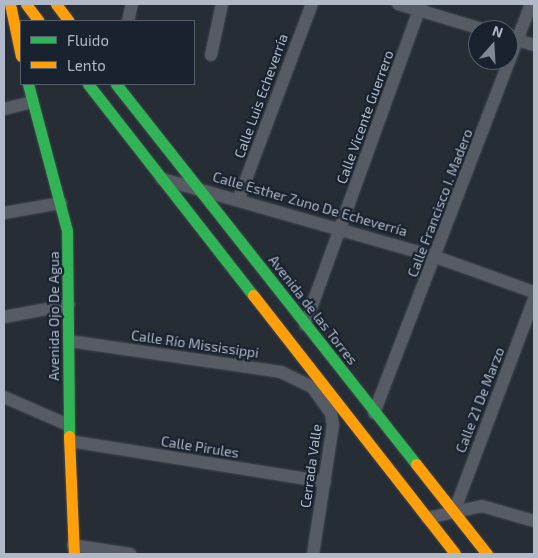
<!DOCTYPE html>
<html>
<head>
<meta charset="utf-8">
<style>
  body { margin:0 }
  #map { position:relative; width:538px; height:558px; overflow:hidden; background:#262d35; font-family:"Exo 2",sans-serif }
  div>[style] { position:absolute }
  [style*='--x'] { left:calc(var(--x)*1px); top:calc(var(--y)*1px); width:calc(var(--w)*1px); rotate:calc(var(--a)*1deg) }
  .roads { filter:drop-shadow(0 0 1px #444950) drop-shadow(0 0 1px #444950) }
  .street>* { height:12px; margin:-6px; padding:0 6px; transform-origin:6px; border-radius:6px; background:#565b64 }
  .fast>* { height:11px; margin:-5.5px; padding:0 5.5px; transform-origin:5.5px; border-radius:5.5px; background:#30b455 }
  .slow>* { height:11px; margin:-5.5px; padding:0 5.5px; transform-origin:5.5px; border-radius:5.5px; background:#ff9f0a }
  span { translate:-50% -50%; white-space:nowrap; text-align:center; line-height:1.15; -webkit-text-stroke:4.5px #192330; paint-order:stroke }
  .street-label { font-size:14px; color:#afb9c8 }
  .frame { position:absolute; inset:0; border:5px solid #afb9c8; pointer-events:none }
  .legend { position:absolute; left:20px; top:20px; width:175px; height:65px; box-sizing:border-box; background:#192330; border:1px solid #555f6d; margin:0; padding:6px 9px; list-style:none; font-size:15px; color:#afb9c8 }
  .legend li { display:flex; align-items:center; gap:10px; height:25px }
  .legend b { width:25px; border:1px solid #555f6d }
  .north { position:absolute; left:468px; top:20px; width:50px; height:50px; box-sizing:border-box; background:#192330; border:1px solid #555f6d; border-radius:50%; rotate:19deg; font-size:14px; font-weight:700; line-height:20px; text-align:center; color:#afb9c8 }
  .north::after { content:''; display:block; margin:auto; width:18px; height:22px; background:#7f8895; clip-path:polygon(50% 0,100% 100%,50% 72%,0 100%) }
</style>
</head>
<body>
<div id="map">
  <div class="roads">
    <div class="street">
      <div style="--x:398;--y:4;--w:91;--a:16.6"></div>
      <div style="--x:128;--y:21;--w:17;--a:-77"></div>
      <div style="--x:508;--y:37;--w:27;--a:17"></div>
      <div style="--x:211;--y:55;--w:52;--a:-77.8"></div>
      <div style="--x:4;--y:109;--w:29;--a:-14"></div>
      <div style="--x:162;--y:179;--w:285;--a:15.9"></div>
      <div style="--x:436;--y:257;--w:104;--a:19.7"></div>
      <div style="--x:239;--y:198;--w:207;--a:-69.4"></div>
      <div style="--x:4;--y:213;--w:58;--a:-10"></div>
      <div style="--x:4;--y:317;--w:66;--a:-10.5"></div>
      <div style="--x:305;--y:325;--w:341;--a:-70.1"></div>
      <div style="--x:69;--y:341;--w:214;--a:8.3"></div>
      <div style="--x:281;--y:372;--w:34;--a:26"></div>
      <div style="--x:312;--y:387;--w:32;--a:54"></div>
      <div style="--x:331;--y:413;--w:12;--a:81"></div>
      <div style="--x:333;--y:425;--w:131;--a:98.8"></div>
      <div style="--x:4;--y:397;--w:70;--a:23.6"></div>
      <div style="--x:374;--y:413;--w:438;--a:-69"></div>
      <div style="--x:70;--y:441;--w:258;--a:9.1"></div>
      <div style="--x:454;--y:512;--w:228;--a:-69.4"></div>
      <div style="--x:427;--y:518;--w:56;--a:-12.3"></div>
      <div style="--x:482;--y:506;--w:54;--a:16.1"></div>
      <div style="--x:73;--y:545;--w:58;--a:9"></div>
    </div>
    <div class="fast">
      <div style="--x:28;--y:84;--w:152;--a:75.1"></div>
      <div style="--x:67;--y:231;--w:205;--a:89.4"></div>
      <div style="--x:88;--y:84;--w:268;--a:52"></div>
      <div style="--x:116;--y:84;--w:484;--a:51.7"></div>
    </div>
    <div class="slow">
      <div style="--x:10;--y:4;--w:53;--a:78.1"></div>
      <div style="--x:26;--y:4;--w:21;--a:53"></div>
      <div style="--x:56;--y:4;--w:21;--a:53"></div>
      <div style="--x:253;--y:295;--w:328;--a:52"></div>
      <div style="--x:69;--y:436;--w:118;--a:87.6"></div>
      <div style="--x:416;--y:464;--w:115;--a:51.7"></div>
    </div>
  </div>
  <div class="street-label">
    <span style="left:261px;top:96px;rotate:-70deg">Calle Luis Echeverría</span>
    <span style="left:365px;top:117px;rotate:-70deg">Calle Vicente Guerrero</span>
    <span style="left:440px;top:203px;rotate:-69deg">Calle Francisco I. Madero</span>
    <span style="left:310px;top:204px;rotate:16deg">Calle Esther Zuno De Echeverría</span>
    <span style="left:313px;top:310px;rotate:52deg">Avenida de las Torres</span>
    <span style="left:54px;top:316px;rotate:-90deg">Avenida Ojo De Agua</span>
    <span style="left:195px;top:344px;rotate:8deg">Calle Río Mississippi</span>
    <span style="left:480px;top:400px;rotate:-69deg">Calle 21 De Marzo</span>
    <span style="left:200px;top:447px;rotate:9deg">Calle Pirules</span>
    <span style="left:311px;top:466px;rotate:-82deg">Cerrada Valle</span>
  </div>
  <div class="frame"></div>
  <ul class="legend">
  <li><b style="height:6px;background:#30b455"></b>Fluido</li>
  <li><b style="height:6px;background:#ff9f0a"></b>Lento</li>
  </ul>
  <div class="north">N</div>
</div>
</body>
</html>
